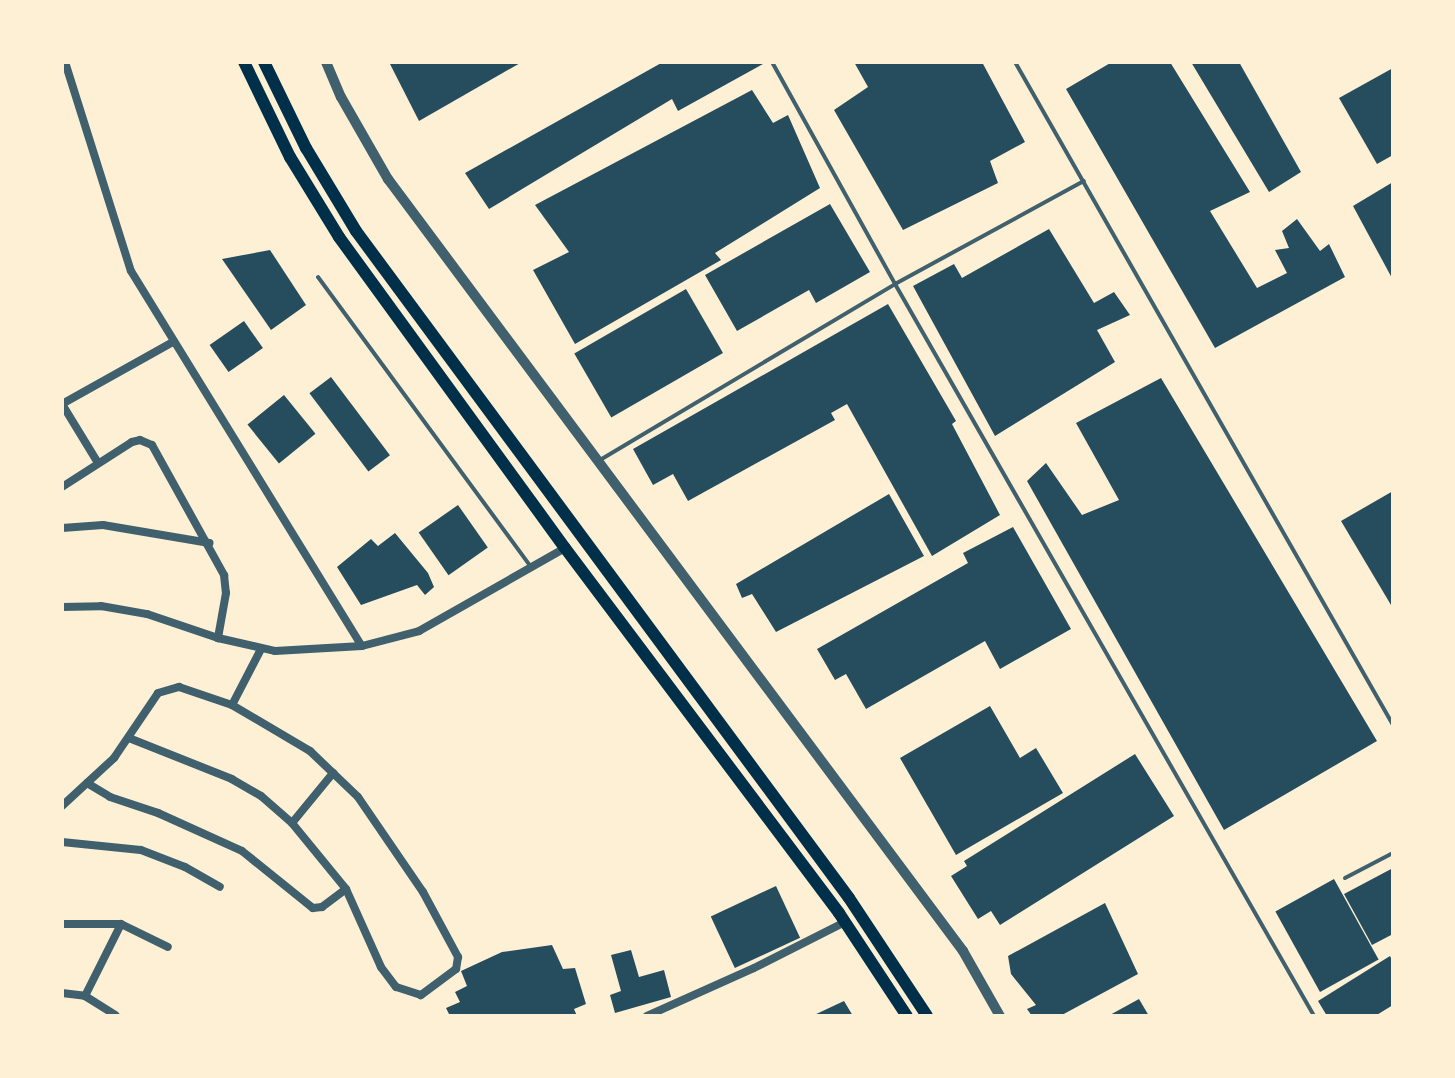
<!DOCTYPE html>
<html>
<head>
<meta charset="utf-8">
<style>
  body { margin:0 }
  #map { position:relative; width:1455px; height:1078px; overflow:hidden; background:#fdf0d5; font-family:"Varela Round",sans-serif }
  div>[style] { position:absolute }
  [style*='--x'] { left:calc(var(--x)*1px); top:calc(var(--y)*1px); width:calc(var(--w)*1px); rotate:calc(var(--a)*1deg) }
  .building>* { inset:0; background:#264d5e; transform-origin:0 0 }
  .service>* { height:4px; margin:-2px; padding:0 2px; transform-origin:2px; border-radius:2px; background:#3f606c }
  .minor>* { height:8px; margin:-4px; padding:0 4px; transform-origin:4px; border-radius:4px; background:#3f606c }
  .tertiary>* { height:10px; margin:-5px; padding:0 5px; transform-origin:5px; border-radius:5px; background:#3f606c }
  .trunk>* { height:12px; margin:-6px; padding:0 6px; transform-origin:6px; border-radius:6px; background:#003049 }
  span { translate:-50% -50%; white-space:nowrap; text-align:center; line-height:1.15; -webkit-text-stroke:7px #fdf0d5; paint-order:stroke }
  .frame { position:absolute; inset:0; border:64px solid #fdf0d5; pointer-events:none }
</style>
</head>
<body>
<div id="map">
  <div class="building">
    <div style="clip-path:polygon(393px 62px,522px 62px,419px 121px,390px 64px)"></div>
    <div style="clip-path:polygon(663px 62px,763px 64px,678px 111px,672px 99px,489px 209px,465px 173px)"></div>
    <div style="clip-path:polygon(854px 62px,982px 62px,1025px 142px,990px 161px,998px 183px,903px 230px,834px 110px,868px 87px)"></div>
    <div style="clip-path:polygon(1112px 62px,1170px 62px,1250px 192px,1210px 211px,1257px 288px,1287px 273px,1275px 250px,1289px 248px,1282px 231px,1297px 219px,1320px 251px,1329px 244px,1345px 277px,1215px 348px,1066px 89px)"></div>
    <div style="clip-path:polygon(1191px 62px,1239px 62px,1301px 172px,1269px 192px)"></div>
    <div style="clip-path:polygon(1393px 68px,1393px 155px,1377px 164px,1339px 98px)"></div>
    <div style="clip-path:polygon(752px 90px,773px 123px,788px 115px,820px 188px,715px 253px,721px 260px,575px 344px,533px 270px,569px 252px,535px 205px)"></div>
    <div style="clip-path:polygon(1393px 182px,1393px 280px,1353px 206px)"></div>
    <div style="clip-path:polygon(830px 204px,870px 272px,816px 303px,809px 290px,737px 331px,705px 275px)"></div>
    <div style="clip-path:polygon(1049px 229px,1094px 303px,1114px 292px,1130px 315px,1097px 330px,1115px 362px,995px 436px,913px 286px,954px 264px,962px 278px)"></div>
    <div style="clip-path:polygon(270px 250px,306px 305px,271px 330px,222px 259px)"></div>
    <div style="left:686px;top:289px;width:74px;height:129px;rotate:60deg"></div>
    <div style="clip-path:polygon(888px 304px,956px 421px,952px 424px,1000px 515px,932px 556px,847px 404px,831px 413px,835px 420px,688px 501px,673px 474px,653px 485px,633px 449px)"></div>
    <div style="left:244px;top:321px;width:33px;height:42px;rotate:55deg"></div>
    <div style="left:331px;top:377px;width:98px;height:27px;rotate:53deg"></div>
    <div style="clip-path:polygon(1161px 378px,1377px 741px,1224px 830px,1027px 481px,1046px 463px,1082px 515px,1119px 500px,1076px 423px)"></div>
    <div style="left:284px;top:395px;width:50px;height:47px;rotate:51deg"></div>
    <div style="clip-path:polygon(1393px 491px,1393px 604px,1391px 605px,1341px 521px)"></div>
    <div style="clip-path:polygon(889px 494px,924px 556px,776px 632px,752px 594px,742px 598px,736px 584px)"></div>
    <div style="left:458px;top:505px;width:52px;height:48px;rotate:55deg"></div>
    <div style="clip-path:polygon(1013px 527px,1071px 629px,1000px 669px,985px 641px,866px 709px,846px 674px,835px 680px,817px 649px,968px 563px,963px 553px)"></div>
    <div style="clip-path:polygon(395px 533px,428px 573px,434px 587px,425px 595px,417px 585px,361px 605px,337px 567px,371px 539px,378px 546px)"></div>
    <div style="clip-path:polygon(990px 706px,1020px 758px,1036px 748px,1063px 793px,956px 855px,900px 758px)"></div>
    <div style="clip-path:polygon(1135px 754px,1174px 816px,1000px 925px,991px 911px,978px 919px,951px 876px,967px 866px,964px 861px)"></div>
    <div style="clip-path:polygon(1393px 868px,1393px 934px,1372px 945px,1344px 894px)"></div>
    <div style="left:1334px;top:879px;width:92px;height:67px;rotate:61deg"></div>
    <div style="left:776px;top:886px;width:57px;height:72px;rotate:65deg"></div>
    <div style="clip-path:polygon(1105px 903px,1138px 974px,1060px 1016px,1032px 1016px,1027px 1009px,1036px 1005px,1011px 974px,1008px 956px)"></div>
    <div style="clip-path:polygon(552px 945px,563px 969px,575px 968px,586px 1004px,574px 1009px,577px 1016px,450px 1016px,446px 1008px,460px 1002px,455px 992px,467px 986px,461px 971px,502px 952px)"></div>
    <div style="clip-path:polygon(631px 950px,639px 977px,664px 970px,671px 997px,615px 1013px,610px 995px,621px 991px,611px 955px)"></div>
    <div style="clip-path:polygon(1390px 956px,1393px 962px,1393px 1005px,1375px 1016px,1327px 1016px,1318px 1001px)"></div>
    <div style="clip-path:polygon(1139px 999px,1149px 1016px,1108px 1016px)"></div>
    <div style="clip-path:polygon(844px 1001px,853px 1016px,812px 1016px)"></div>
  </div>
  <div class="service">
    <div style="--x:772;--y:62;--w:254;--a:61"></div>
    <div style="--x:895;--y:284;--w:843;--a:60.21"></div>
    <div style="--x:1015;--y:62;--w:763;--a:60.31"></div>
    <div style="--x:318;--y:277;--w:360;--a:53.7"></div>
    <div style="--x:600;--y:460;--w:344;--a:-30.8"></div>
    <div style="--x:895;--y:284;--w:215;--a:-28.6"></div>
    <div style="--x:1345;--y:878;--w:54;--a:-27.5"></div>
  </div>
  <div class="minor">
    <div style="--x:65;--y:62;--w:219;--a:72.5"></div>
    <div style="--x:131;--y:271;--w:440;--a:58.4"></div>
    <div style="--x:62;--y:404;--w:127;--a:-29.2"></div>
    <div style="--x:62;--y:404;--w:69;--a:58.6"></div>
    <div style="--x:62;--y:487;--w:83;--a:-32.7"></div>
    <div style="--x:132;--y:442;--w:8;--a:-14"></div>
    <div style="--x:140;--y:440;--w:13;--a:23"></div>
    <div style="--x:152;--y:445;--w:149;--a:61"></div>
    <div style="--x:224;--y:575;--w:18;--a:84"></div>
    <div style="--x:226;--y:593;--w:46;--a:100.1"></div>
    <div style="--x:62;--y:528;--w:41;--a:-4.2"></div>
    <div style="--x:103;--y:525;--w:108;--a:9.6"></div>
    <div style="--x:62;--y:607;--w:39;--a:-1"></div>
    <div style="--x:101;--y:606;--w:47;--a:9.9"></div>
    <div style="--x:147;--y:614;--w:75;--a:18.7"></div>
    <div style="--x:218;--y:638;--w:58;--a:12.8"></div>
    <div style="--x:275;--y:651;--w:87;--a:-3.3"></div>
    <div style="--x:362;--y:646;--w:59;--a:-14.7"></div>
    <div style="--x:419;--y:631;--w:168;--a:-29.6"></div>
    <div style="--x:232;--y:705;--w:63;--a:-62.6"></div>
    <div style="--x:87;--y:783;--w:27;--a:31"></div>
    <div style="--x:110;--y:797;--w:51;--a:18.4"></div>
    <div style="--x:158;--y:813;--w:92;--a:24.3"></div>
    <div style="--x:242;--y:851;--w:91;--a:38.8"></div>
    <div style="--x:313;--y:908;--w:9;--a:-6"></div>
    <div style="--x:322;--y:907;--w:30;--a:-37"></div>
    <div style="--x:62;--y:806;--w:71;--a:-42.7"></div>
    <div style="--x:114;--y:758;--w:78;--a:-55.9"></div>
    <div style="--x:158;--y:693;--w:22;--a:-16"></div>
    <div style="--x:179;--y:687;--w:56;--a:18.8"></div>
    <div style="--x:232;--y:705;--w:91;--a:30.5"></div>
    <div style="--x:310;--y:751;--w:66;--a:43.8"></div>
    <div style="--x:358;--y:797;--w:115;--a:55.6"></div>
    <div style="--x:423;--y:892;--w:74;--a:61.7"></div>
    <div style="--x:458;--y:957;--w:12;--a:99"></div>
    <div style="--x:456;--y:969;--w:44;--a:143.4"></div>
    <div style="--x:421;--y:995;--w:26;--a:-162"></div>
    <div style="--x:396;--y:987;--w:25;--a:-127"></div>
    <div style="--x:381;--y:967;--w:85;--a:-114.2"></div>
    <div style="--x:346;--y:889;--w:85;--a:-129.3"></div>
    <div style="--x:292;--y:823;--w:41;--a:-138.9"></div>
    <div style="--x:261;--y:796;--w:34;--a:-150"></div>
    <div style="--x:232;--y:779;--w:111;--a:-158.3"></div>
    <div style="--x:292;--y:823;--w:65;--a:-50.6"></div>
    <div style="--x:62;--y:842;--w:79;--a:5.8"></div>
    <div style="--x:141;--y:850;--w:47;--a:21.1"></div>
    <div style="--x:185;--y:867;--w:40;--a:29.7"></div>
    <div style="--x:62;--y:924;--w:59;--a:0"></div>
    <div style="--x:121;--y:924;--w:52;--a:26.1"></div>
    <div style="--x:62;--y:993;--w:23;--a:7"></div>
    <div style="--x:85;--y:996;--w:36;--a:32"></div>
    <div style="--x:85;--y:996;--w:80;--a:-63.4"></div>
    <div style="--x:647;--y:1016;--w:117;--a:-24.2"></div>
    <div style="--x:754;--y:968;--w:102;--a:-26.8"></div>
  </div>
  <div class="tertiary">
    <div style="--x:326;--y:62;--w:38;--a:67"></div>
    <div style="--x:341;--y:97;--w:95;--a:60.2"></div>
    <div style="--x:388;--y:179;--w:963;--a:53.32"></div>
    <div style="--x:963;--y:951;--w:75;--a:60.4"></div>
  </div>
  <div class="trunk">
    <div style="--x:244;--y:62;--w:106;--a:64.2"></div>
    <div style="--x:290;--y:157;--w:94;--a:58.5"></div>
    <div style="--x:339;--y:237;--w:384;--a:54"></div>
    <div style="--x:565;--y:548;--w:456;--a:53.1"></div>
    <div style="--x:839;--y:913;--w:123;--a:56.6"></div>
    <div style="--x:264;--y:62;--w:96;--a:64"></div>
    <div style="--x:306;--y:148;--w:97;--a:58.9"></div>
    <div style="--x:356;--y:231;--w:829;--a:53.53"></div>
    <div style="--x:849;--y:898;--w:141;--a:56.5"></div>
  </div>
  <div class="frame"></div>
</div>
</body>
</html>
